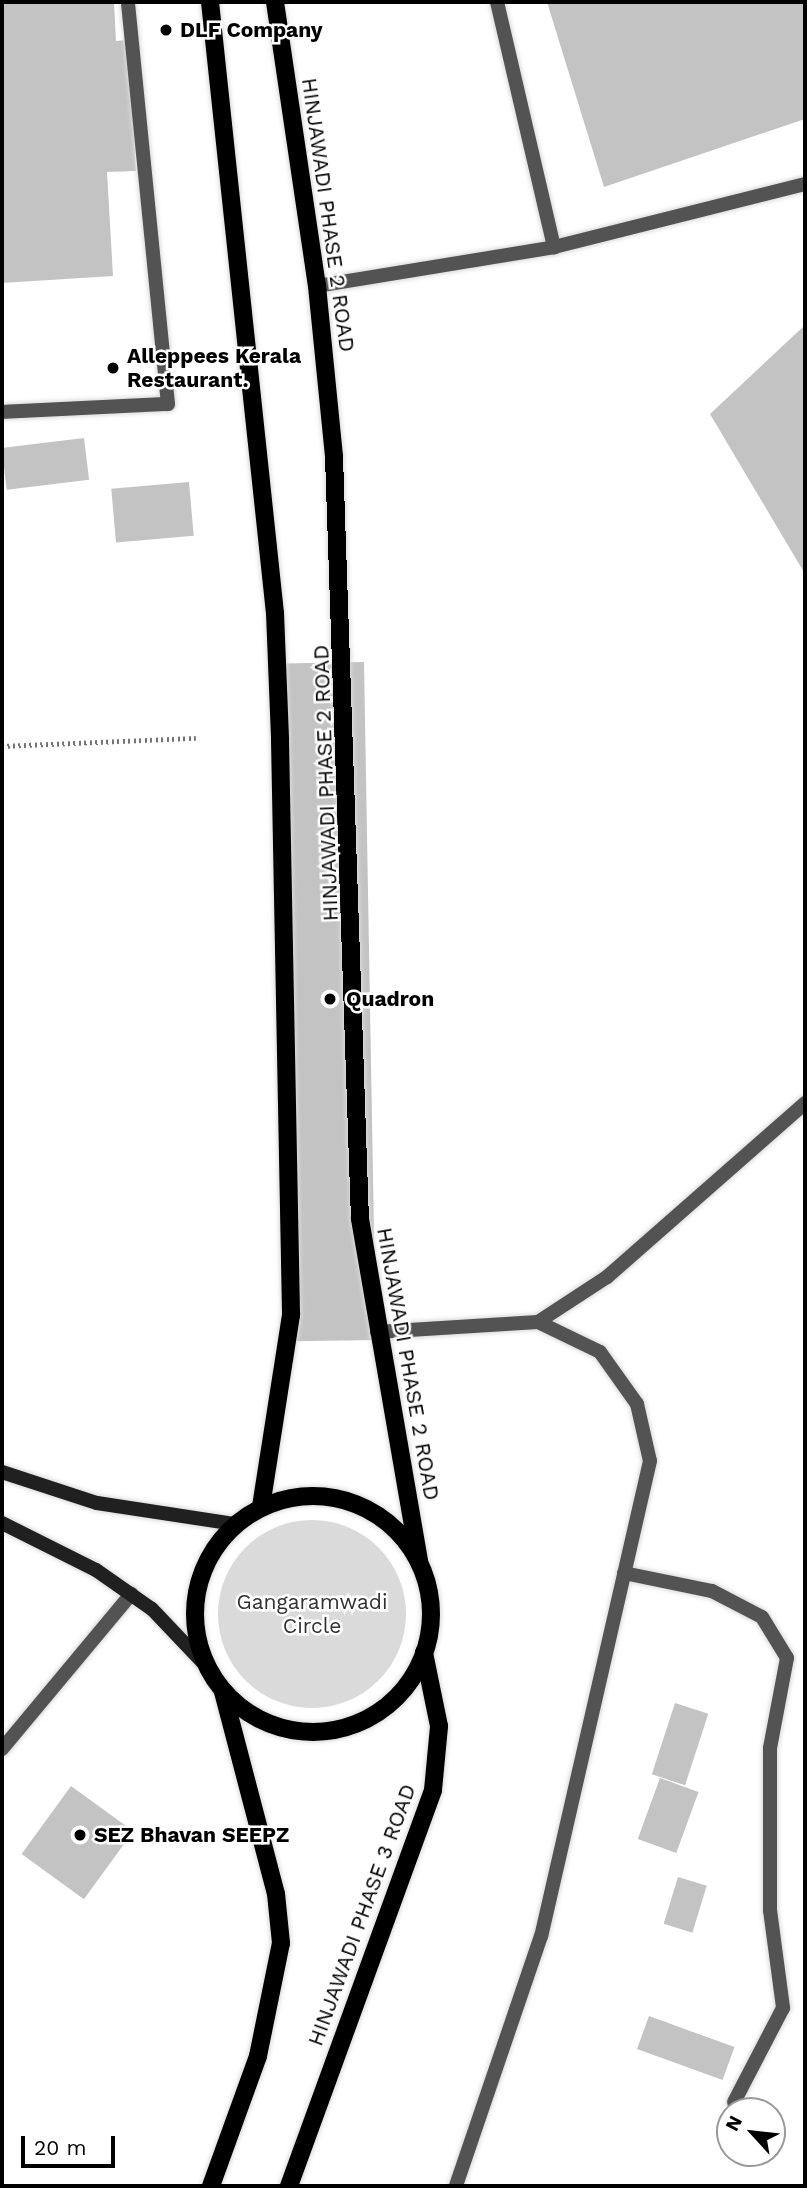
<!DOCTYPE html>
<html>
<head>
<meta charset="utf-8">
<style>
  body { margin:0 }
  #map { position:relative; width:807px; height:2188px; overflow:hidden; background:#fff; font-family:"Work Sans",sans-serif }
  div>[style] { position:absolute }
  [style*='--x'] { left:calc(var(--x)*1px); top:calc(var(--y)*1px); width:calc(var(--w)*1px); rotate:calc(var(--a)*1deg) }
  .green>* { inset:0; background:#dadada }
  .round { border-radius:50% }
  .building>* { inset:0; background:#c3c3c3; transform-origin:0 0 }
  .path>* { height:4.5px; margin-top:-2.25px; transform-origin:0; background:repeating-linear-gradient(90deg,#757575 0 2px,transparent 0 5.5px) }
  .roads { filter:drop-shadow(0 0 2px #dbdbdb) drop-shadow(0 0 2px #dbdbdb) }
  .service>* { height:14px; margin:-7px; padding:0 7px; transform-origin:7px; border-radius:7px; background:#535353 }
  .minor>* { height:14px; margin:-7px; padding:0 7px; transform-origin:7px; border-radius:7px; background:#535353 }
  .tertiary>* { height:14px; margin:-7px; padding:0 7px; transform-origin:7px; border-radius:7px; background:#535353 }
  .secondary>* { height:14px; margin:-7px; padding:0 7px; transform-origin:7px; border-radius:7px; background:#202020 }
  .primary>* { height:18px; margin:-9px; padding:0 9px; transform-origin:9px; border-radius:9px; background:#000 }
  .primary>.ring { margin:-9px; padding:0; box-sizing:content-box; background:none; border:18px solid #000; border-radius:50% }
  .dots>* { width:19px; height:19px; translate:-50% -50%; box-sizing:border-box; border:4px solid #fff; border-radius:50% }
  span { translate:-50% -50%; white-space:nowrap; text-align:center; line-height:1.15; -webkit-text-stroke:5px #fff; paint-order:stroke }
  .poi-label { font-size:21px; color:#000; font-weight:700 }
  .left { translate:0 -50%; text-align:left }
  .street-label { font-size:21px; color:#000 }
  .park-label { font-size:21px; color:#313131 }
  .frame { position:absolute; inset:0; border:4px solid #000; pointer-events:none }
  .north { position:absolute; left:716px; top:2097px; width:70px; height:70px; box-sizing:border-box; background:#fff; border:2px solid #999; border-radius:50%; rotate:297deg; font-size:19px; font-weight:700; line-height:28px; text-align:center; color:#000 }
  .north::after { content:''; display:block; margin:auto; width:24px; height:32px; background:#000; clip-path:polygon(50% 0,100% 100%,50% 72%,0 100%) }
  .scale { position:absolute; left:21px; top:2136px; width:94px; height:32px; box-sizing:border-box; border:4px solid #000; border-top:0; padding-left:9px; font-size:21px; line-height:24px; white-space:nowrap; color:#000; -webkit-text-stroke:5px #fff; paint-order:stroke }
</style>
</head>
<body>
<div id="map">
  <div class="green">
    <div class="round" style="left:218px;top:1520px;width:188px;height:188px"></div>
  </div>
  <div class="building">
    <div style="clip-path:polygon(2px 2px,114px 2px,116px 41px,129px 40px,136px 171px,107px 172px,113px 276px,2px 283px)"></div>
    <div style="clip-path:polygon(547px 2px,805px 2px,805px 119px,604px 187px)"></div>
    <div style="clip-path:polygon(805px 325px,805px 574px,710px 414px)"></div>
    <div style="left:84px;top:438px;width:42px;height:83px;rotate:83deg"></div>
    <div style="left:189px;top:482px;width:54px;height:78px;rotate:85deg"></div>
    <div style="left:364px;top:662px;width:678px;height:83px;rotate:89deg"></div>
    <div style="left:675px;top:1703px;width:35px;height:75px;rotate:18deg"></div>
    <div style="left:660px;top:1778px;width:41px;height:65px;rotate:20deg"></div>
    <div style="left:71px;top:1786px;width:77px;height:84px;rotate:36deg"></div>
    <div style="left:678px;top:1877px;width:30px;height:49px;rotate:17deg"></div>
    <div style="left:649px;top:2016px;width:91px;height:35px;rotate:20deg"></div>
  </div>
  <div class="path">
    <div style="--x:2;--y:746;--w:194;--a:-2.4"></div>
  </div>
  <div class="roads">
    <div class="service">
      <div style="--x:497;--y:2;--w:252;--a:76.9"></div>
      <div style="--x:317;--y:286;--w:240;--a:-9.3"></div>
      <div style="--x:554;--y:247;--w:259;--a:-14.1"></div>
      <div style="--x:2;--y:412;--w:166;--a:-2.8"></div>
      <div style="--x:168;--y:404;--w:404;--a:-95.7"></div>
      <div style="--x:624;--y:1573;--w:90;--a:11.6"></div>
      <div style="--x:712;--y:1591;--w:56;--a:27.5"></div>
      <div style="--x:762;--y:1617;--w:48;--a:58.6"></div>
      <div style="--x:787;--y:1658;--w:92;--a:100.7"></div>
      <div style="--x:770;--y:1748;--w:162;--a:90"></div>
      <div style="--x:770;--y:1910;--w:99;--a:82.4"></div>
      <div style="--x:783;--y:2008;--w:106;--a:117.5"></div>
    </div>
    <div class="minor">
      <div style="--x:2;--y:1749;--w:202;--a:-50.2"></div>
    </div>
    <div class="tertiary">
      <div style="--x:538;--y:1322;--w:82;--a:-33.1"></div>
      <div style="--x:607;--y:1277;--w:264;--a:-41.3"></div>
      <div style="--x:377;--y:1332;--w:161;--a:-3.6"></div>
      <div style="--x:538;--y:1322;--w:69;--a:25.8"></div>
      <div style="--x:600;--y:1352;--w:64;--a:54.6"></div>
      <div style="--x:637;--y:1404;--w:58;--a:77.2"></div>
      <div style="--x:650;--y:1461;--w:487;--a:102.9"></div>
      <div style="--x:541;--y:1936;--w:264;--a:108.8"></div>
    </div>
    <div class="secondary">
      <div style="--x:2;--y:1472;--w:100;--a:18.1"></div>
      <div style="--x:97;--y:1503;--w:140;--a:8.7"></div>
      <div style="--x:2;--y:1523;--w:105;--a:26.6"></div>
      <div style="--x:96;--y:1570;--w:68;--a:34.9"></div>
      <div style="--x:152;--y:1609;--w:79;--a:46.5"></div>
    </div>
    <div class="primary">
      <div style="--x:210;--y:2;--w:614;--a:83.93"></div>
      <div style="--x:275;--y:613;--w:127;--a:87.7"></div>
      <div style="--x:280;--y:740;--w:575;--a:88.9"></div>
      <div style="--x:291;--y:1315;--w:194;--a:98.9"></div>
      <div style="--x:275;--y:2;--w:287;--a:81.6"></div>
      <div style="--x:317;--y:286;--w:172;--a:84.3"></div>
      <div style="--x:334;--y:457;--w:762;--a:88.05"></div>
      <div style="--x:360;--y:1219;--w:348;--a:80.2"></div>
      <div class="ring" style="left:195px;top:1496px;width:218px;height:218px"></div>
      <div style="--x:211;--y:2186;--w:138;--a:-70.1"></div>
      <div style="--x:258;--y:2056;--w:115;--a:-78.5"></div>
      <div style="--x:281;--y:1943;--w:49;--a:-95.8"></div>
      <div style="--x:276;--y:1894;--w:209;--a:-104.7"></div>
      <div style="--x:289;--y:2186;--w:421;--a:-70"></div>
      <div style="--x:433;--y:1790;--w:64;--a:-84.6"></div>
      <div style="--x:439;--y:1726;--w:75;--a:-101.6"></div>
    </div>
  </div>
  <div class="dots">
    <div style="left:166px;top:30px;background:#000"></div>
    <div style="left:113px;top:368px;background:#000"></div>
    <div style="left:330px;top:999px;background:#000"></div>
    <div style="left:80px;top:1835px;background:#000"></div>
  </div>
  <div class="poi-label">
    <span class="left" style="left:180px;top:30px">DLF Company</span>
    <span class="left" style="left:127px;top:368px">Alleppees Kerala<br>Restaurant.</span>
    <span class="left" style="left:346px;top:999px">Quadron</span>
    <span class="left" style="left:94px;top:1835px">SEZ Bhavan SEEPZ</span>
  </div>
  <div class="street-label">
    <span style="left:328px;top:215px;rotate:82deg">HINJAWADI PHASE 2 ROAD</span>
    <span style="left:326px;top:783px;rotate:-92deg">HINJAWADI PHASE 2 ROAD</span>
    <span style="left:408px;top:1364px;rotate:80deg">HINJAWADI PHASE 2 ROAD</span>
    <span style="left:362px;top:1915px;rotate:-70deg">HINJAWADI PHASE 3 ROAD</span>
  </div>
  <div class="park-label">
    <span style="left:312px;top:1614px">Gangaramwadi<br>Circle</span>
  </div>
  <div class="frame"></div>
  <div class="north">N</div>
  <div class="scale">20 m</div>
</div>
</body>
</html>
